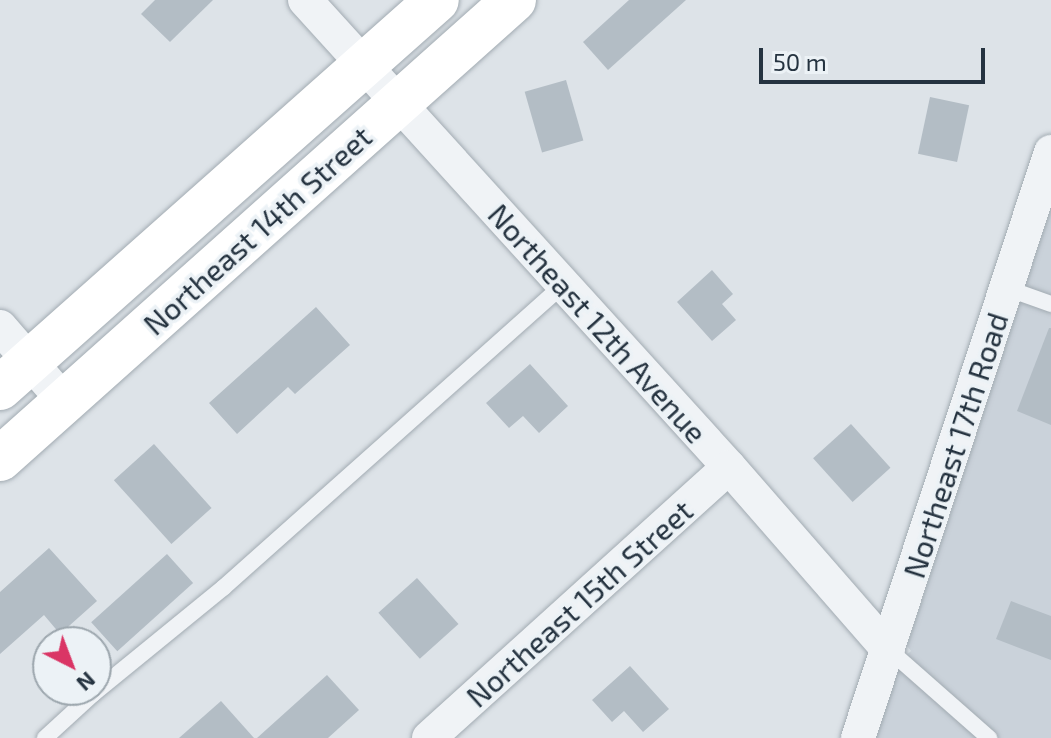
<!DOCTYPE html>
<html>
<head>
<meta charset="utf-8">
<style>
  body { margin:0 }
  #map { position:relative; width:1051px; height:738px; overflow:hidden; background:#dde3e8; font-family:"Exo 2",sans-serif }
  div>[style] { position:absolute }
  [style*='--x'] { left:calc(var(--x)*1px); top:calc(var(--y)*1px); width:calc(var(--w)*1px); rotate:calc(var(--a)*1deg) }
  .built>* { inset:0; background:#cad2da }
  .building>* { inset:0; background:#b3bdc5; transform-origin:0 0 }
  .roads { filter:drop-shadow(0 0 2px #a2abb2) drop-shadow(0 0 2px #a2abb2) }
  .lane>* { height:16px; margin:-8px; padding:0 8px; transform-origin:8px; border-radius:8px; background:#f0f3f6 }
  .street>* { height:34px; margin:-17px; padding:0 17px; transform-origin:17px; border-radius:17px; background:#f0f3f6 }
  .primary>* { height:44px; margin:-22px; padding:0 22px; transform-origin:22px; border-radius:22px; background:#fff }
  span { translate:-50% -50%; white-space:nowrap; text-align:center; line-height:1.15; -webkit-text-stroke:7px #ecf2f6; paint-order:stroke }
  .street-label { font-size:30px; color:#253340 }
  .north { position:absolute; left:32px; top:626px; width:80px; height:80px; box-sizing:border-box; background:#ecf2f6; border:2px solid #9ca6ad; border-radius:50%; rotate:138deg; font-size:22px; font-weight:700; line-height:32px; text-align:center; color:#253340 }
  .north::after { content:''; display:block; margin:auto; width:28px; height:36px; background:#da3565; clip-path:polygon(50% 0,100% 100%,50% 72%,0 100%) }
  .scale { position:absolute; left:759px; top:48px; width:226px; height:36px; box-sizing:border-box; border:4px solid #253340; border-top:0; padding-left:10px; font-size:24px; line-height:28px; white-space:nowrap; color:#253340; -webkit-text-stroke:6px #ecf2f6; paint-order:stroke }
</style>
</head>
<body>
<div id="map">
  <div class="built">
    <div style="clip-path:polygon(1051px 208px,1051px 738px,876px 738px,902px 659px,911px 651px,907px 646px)"></div>
  </div>
  <div class="building">
    <div style="clip-path:polygon(155px 0,213px 0,170px 42px,141px 14px)"></div>
    <div style="clip-path:polygon(629px 0,686px 0,608px 70px,583px 42px)"></div>
    <div style="left:566px;top:80px;width:63px;height:43px;rotate:74deg"></div>
    <div style="left:930px;top:97px;width:40px;height:58px;rotate:12deg"></div>
    <div style="clip-path:polygon(712px 270px,733px 294px,722px 304px,736px 320px,712px 341px,677px 302px)"></div>
    <div style="clip-path:polygon(316px 307px,350px 345px,295px 394px,288px 387px,237px 434px,209px 403px)"></div>
    <div style="clip-path:polygon(1049px 328px,1051px 328px,1051px 425px,1017px 411px)"></div>
    <div style="clip-path:polygon(530px 364px,568px 406px,539px 433px,523px 416px,509px 428px,486px 403px)"></div>
    <div style="left:851px;top:424px;width:59px;height:51px;rotate:48deg"></div>
    <div style="left:154px;top:444px;width:86px;height:54px;rotate:48deg"></div>
    <div style="clip-path:polygon(49px 548px,97px 601px,60px 634px,44px 615px,0 654px,0 592px)"></div>
    <div style="left:167px;top:554px;width:39px;height:102px;rotate:48deg"></div>
    <div style="left:417px;top:578px;width:62px;height:52px;rotate:48deg"></div>
    <div style="clip-path:polygon(1011px 601px,1051px 616px,1051px 660px,996px 639px)"></div>
    <div style="clip-path:polygon(630px 666px,669px 709px,643px 732px,624px 711px,612px 722px,592px 700px)"></div>
    <div style="clip-path:polygon(327px 675px,359px 710px,328px 738px,257px 738px)"></div>
    <div style="clip-path:polygon(221px 701px,254px 738px,179px 738px)"></div>
  </div>
  <div class="roads">
    <div class="lane">
      <div style="--x:1006;--y:288;--w:48;--a:19.6"></div>
      <div style="--x:888;--y:649;--w:135;--a:41.4"></div>
      <div style="--x:45;--y:738;--w:65;--a:-42.5"></div>
      <div style="--x:93;--y:694;--w:168;--a:-39.2"></div>
      <div style="--x:223;--y:588;--w:455;--a:-41.7"></div>
    </div>
    <div class="street">
      <div style="--x:305;--y:0;--w:631;--a:47.76"></div>
      <div style="--x:729;--y:467;--w:242;--a:48.9"></div>
      <div style="--x:0;--y:327;--w:99;--a:49.1"></div>
      <div style="--x:429;--y:738;--w:404;--a:-42.1"></div>
      <div style="--x:858;--y:738;--w:617;--a:-71.77"></div>
    </div>
    <div class="primary">
      <div style="--x:0;--y:388;--w:584;--a:-41.6"></div>
      <div style="--x:0;--y:459;--w:689;--a:-41.76"></div>
    </div>
  </div>
  <div class="street-label">
    <span style="left:257px;top:230px;rotate:-42deg">Northeast 14th Street</span>
    <span style="left:598px;top:323px;rotate:48deg">Northeast 12th Avenue</span>
    <span style="left:955px;top:445px;rotate:-72deg">Northeast 17th Road</span>
    <span style="left:579px;top:603px;rotate:-42deg">Northeast 15th Street</span>
  </div>
  <div class="north">N</div>
  <div class="scale">50 m</div>
</div>
</body>
</html>
